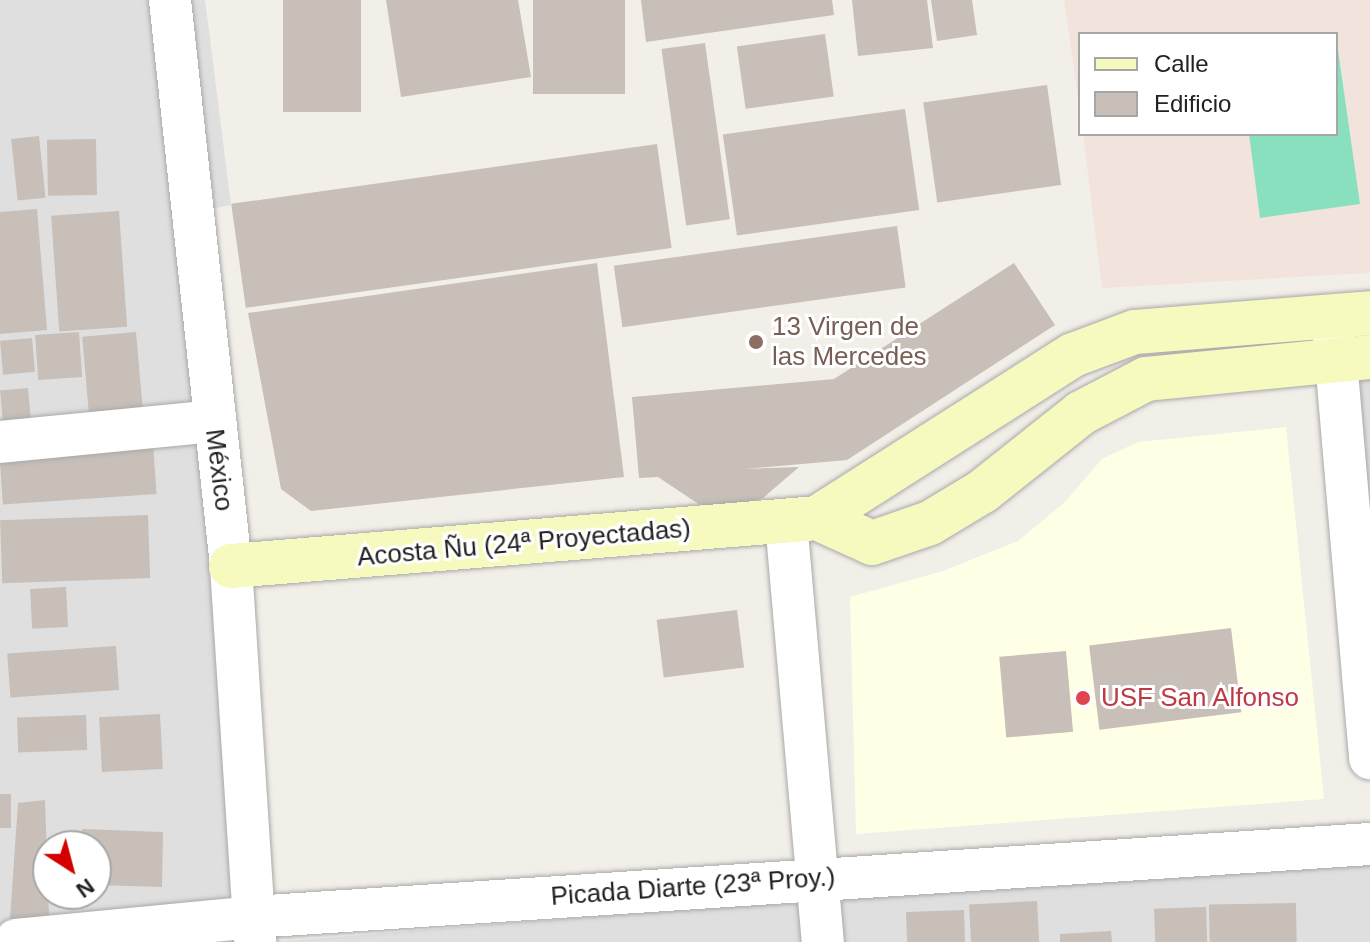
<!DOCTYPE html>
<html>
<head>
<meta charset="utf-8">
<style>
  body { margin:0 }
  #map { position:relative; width:1370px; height:942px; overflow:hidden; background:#f2efe9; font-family:Arial,sans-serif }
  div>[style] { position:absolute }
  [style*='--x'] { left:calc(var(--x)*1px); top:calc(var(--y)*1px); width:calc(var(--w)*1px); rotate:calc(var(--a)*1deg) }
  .residential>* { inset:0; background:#e0dfdf }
  .education>* { inset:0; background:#ffffe5 }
  .military>* { inset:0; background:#f3e3dd }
  .pitch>* { inset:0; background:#88e0be }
  .building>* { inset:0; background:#c7bfb8; transform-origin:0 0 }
  .roads { filter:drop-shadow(0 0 2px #a9a9a9) drop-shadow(0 0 2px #a9a9a9) }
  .street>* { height:42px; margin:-21px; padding:0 21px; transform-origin:21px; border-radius:21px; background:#fff }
  .secondary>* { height:44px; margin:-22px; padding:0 22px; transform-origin:22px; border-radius:22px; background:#f7fabf }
  .dots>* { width:22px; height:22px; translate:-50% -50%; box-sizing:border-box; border:4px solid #fff; border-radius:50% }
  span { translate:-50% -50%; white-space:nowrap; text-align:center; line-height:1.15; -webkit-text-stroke:6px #fff; paint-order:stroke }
  .education-label { font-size:26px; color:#785e54 }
  .left { translate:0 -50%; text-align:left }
  .street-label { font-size:26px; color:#222 }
  .health-label { font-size:26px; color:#be3a42 }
  .legend { position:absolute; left:1078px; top:32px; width:260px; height:104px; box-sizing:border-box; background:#fff; border:2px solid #a7a7a7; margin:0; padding:10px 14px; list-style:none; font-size:24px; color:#222 }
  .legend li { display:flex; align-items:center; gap:16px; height:40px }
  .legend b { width:40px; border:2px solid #a7a7a7 }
  .north { position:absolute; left:32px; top:830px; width:80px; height:80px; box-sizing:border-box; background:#fff; border:2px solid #a7a7a7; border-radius:50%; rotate:144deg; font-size:22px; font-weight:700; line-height:32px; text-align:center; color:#222 }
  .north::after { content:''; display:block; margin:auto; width:28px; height:36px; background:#d40000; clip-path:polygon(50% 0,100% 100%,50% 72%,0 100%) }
</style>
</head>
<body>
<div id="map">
  <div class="residential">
    <div style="clip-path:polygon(evenodd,0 0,205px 0,231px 205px,189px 213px,234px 942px,0 942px,0 0,48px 846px,96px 846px,96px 894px,48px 894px,48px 846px)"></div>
    <div style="clip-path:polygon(1370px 378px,1370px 533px,1354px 379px)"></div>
    <div style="clip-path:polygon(1370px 854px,1370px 942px,275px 942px)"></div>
  </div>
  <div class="education">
    <div style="clip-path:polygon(1286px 427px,1324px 799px,856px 834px,850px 597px,943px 571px,1018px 541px,1065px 502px,1102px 459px,1138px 442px)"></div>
  </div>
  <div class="military">
    <div style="clip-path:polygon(1064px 0,1370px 0,1370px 273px,1102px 288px,1083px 134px,1336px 134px,1336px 34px,1080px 34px,1080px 111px)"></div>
  </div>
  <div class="pitch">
    <div style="clip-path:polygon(1336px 36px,1360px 204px,1260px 218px,1249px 134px,1336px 134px)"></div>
  </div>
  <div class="building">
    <div style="left:283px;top:0;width:78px;height:112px"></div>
    <div style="clip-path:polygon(386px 0,518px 0,531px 77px,401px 97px)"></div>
    <div style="left:533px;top:0;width:92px;height:94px"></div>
    <div style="clip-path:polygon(641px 0,832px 0,834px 15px,646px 42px)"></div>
    <div style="clip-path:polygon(852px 0,927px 0,933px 48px,858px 56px)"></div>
    <div style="clip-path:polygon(931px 0,972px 0,977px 35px,937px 41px)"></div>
    <div style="left:825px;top:34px;width:63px;height:89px;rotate:82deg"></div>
    <div style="left:705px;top:43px;width:178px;height:44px;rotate:82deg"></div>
    <div style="left:1047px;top:85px;width:101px;height:125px;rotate:82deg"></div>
    <div style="left:905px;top:109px;width:102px;height:184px;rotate:82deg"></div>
    <div style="left:39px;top:136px;width:62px;height:28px;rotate:84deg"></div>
    <div style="left:96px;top:139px;width:56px;height:49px;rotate:89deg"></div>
    <div style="left:657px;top:144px;width:105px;height:430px;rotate:82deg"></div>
    <div style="clip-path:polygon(37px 209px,47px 330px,0 334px,0 212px)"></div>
    <div style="left:119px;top:211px;width:116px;height:68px;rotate:86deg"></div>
    <div style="left:897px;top:226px;width:62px;height:286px;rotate:82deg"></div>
    <div style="clip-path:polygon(597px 263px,624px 477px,311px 511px,281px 489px,248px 313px)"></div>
    <div style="clip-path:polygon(1014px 263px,1055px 325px,847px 460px,744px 469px,799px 467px,763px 498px,733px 508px,700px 505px,658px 477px,639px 478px,632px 397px,834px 379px)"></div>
    <div style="left:79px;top:332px;width:45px;height:44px;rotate:86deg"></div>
    <div style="left:136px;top:332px;width:82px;height:54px;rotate:85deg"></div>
    <div style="left:32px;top:338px;width:34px;height:32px;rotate:85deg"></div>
    <div style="left:28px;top:388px;width:32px;height:28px;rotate:85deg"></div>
    <div style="left:153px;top:443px;width:51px;height:154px;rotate:86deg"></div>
    <div style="left:148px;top:515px;width:63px;height:148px;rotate:88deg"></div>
    <div style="left:66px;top:587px;width:40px;height:36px;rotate:87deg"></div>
    <div style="left:737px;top:610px;width:58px;height:81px;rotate:83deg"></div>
    <div style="left:1231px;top:628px;width:85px;height:143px;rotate:83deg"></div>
    <div style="left:116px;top:646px;width:44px;height:109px;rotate:86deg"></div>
    <div style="left:1066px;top:651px;width:81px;height:67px;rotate:85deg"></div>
    <div style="left:160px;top:714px;width:55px;height:61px;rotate:87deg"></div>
    <div style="left:86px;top:715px;width:35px;height:69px;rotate:88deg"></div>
    <div style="left:0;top:794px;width:11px;height:34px"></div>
    <div style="clip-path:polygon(45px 800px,49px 916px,10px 919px,18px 803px)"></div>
    <div style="clip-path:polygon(82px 829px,163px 832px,162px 887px,96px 885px,96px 846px,81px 846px)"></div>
    <div style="left:1037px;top:901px;width:41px;height:68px;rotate:87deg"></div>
    <div style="left:1296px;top:903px;width:39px;height:87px;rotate:89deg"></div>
    <div style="left:1206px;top:907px;width:35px;height:52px;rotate:88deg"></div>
    <div style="left:964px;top:910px;width:32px;height:58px;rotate:88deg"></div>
    <div style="clip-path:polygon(1111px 931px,1112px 942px,1060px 942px,1060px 934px)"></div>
  </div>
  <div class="roads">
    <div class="street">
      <div style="--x:170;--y:0;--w:569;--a:83.85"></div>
      <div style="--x:231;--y:566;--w:377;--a:86.3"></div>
      <div style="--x:1333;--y:325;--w:435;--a:85.1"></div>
      <div style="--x:0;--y:442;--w:214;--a:-5.6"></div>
      <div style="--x:786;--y:521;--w:423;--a:85"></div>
      <div style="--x:16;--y:940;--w:238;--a:-5.5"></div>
      <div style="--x:253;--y:917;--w:1119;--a:-3.74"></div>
    </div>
    <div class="secondary">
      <div style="--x:817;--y:518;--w:60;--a:24.4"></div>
      <div style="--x:872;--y:543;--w:61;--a:-19"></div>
      <div style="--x:930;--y:523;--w:62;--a:-31.1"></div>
      <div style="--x:983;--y:491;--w:125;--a:-38.5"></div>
      <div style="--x:1081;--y:413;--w:73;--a:-27.6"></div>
      <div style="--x:1146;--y:379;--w:225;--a:-5.6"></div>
      <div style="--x:231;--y:566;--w:588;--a:-4.68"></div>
      <div style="--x:817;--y:518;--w:303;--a:-32.5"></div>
      <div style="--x:1073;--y:355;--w:66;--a:-20.4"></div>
      <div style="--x:1135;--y:332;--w:236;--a:-4.6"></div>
    </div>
  </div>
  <div class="dots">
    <div style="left:756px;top:342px;background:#8d6e63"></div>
    <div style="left:1083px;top:698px;background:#e0444e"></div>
  </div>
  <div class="education-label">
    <span class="left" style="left:772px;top:342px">13 Virgen de<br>las Mercedes</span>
  </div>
  <div class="street-label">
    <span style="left:219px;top:470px;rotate:83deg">México</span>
    <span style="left:524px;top:543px;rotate:-5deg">Acosta Ñu (24ª Proyectadas)</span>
    <span style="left:693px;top:887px;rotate:-4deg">Picada Diarte (23ª Proy.)</span>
  </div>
  <div class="health-label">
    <span class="left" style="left:1101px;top:698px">USF San Alfonso</span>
  </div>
  <ul class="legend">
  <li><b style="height:10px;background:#f7fabf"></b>Calle</li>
  <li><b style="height:22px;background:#c7bfb8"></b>Edificio</li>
  </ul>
  <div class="north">N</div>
</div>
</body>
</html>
